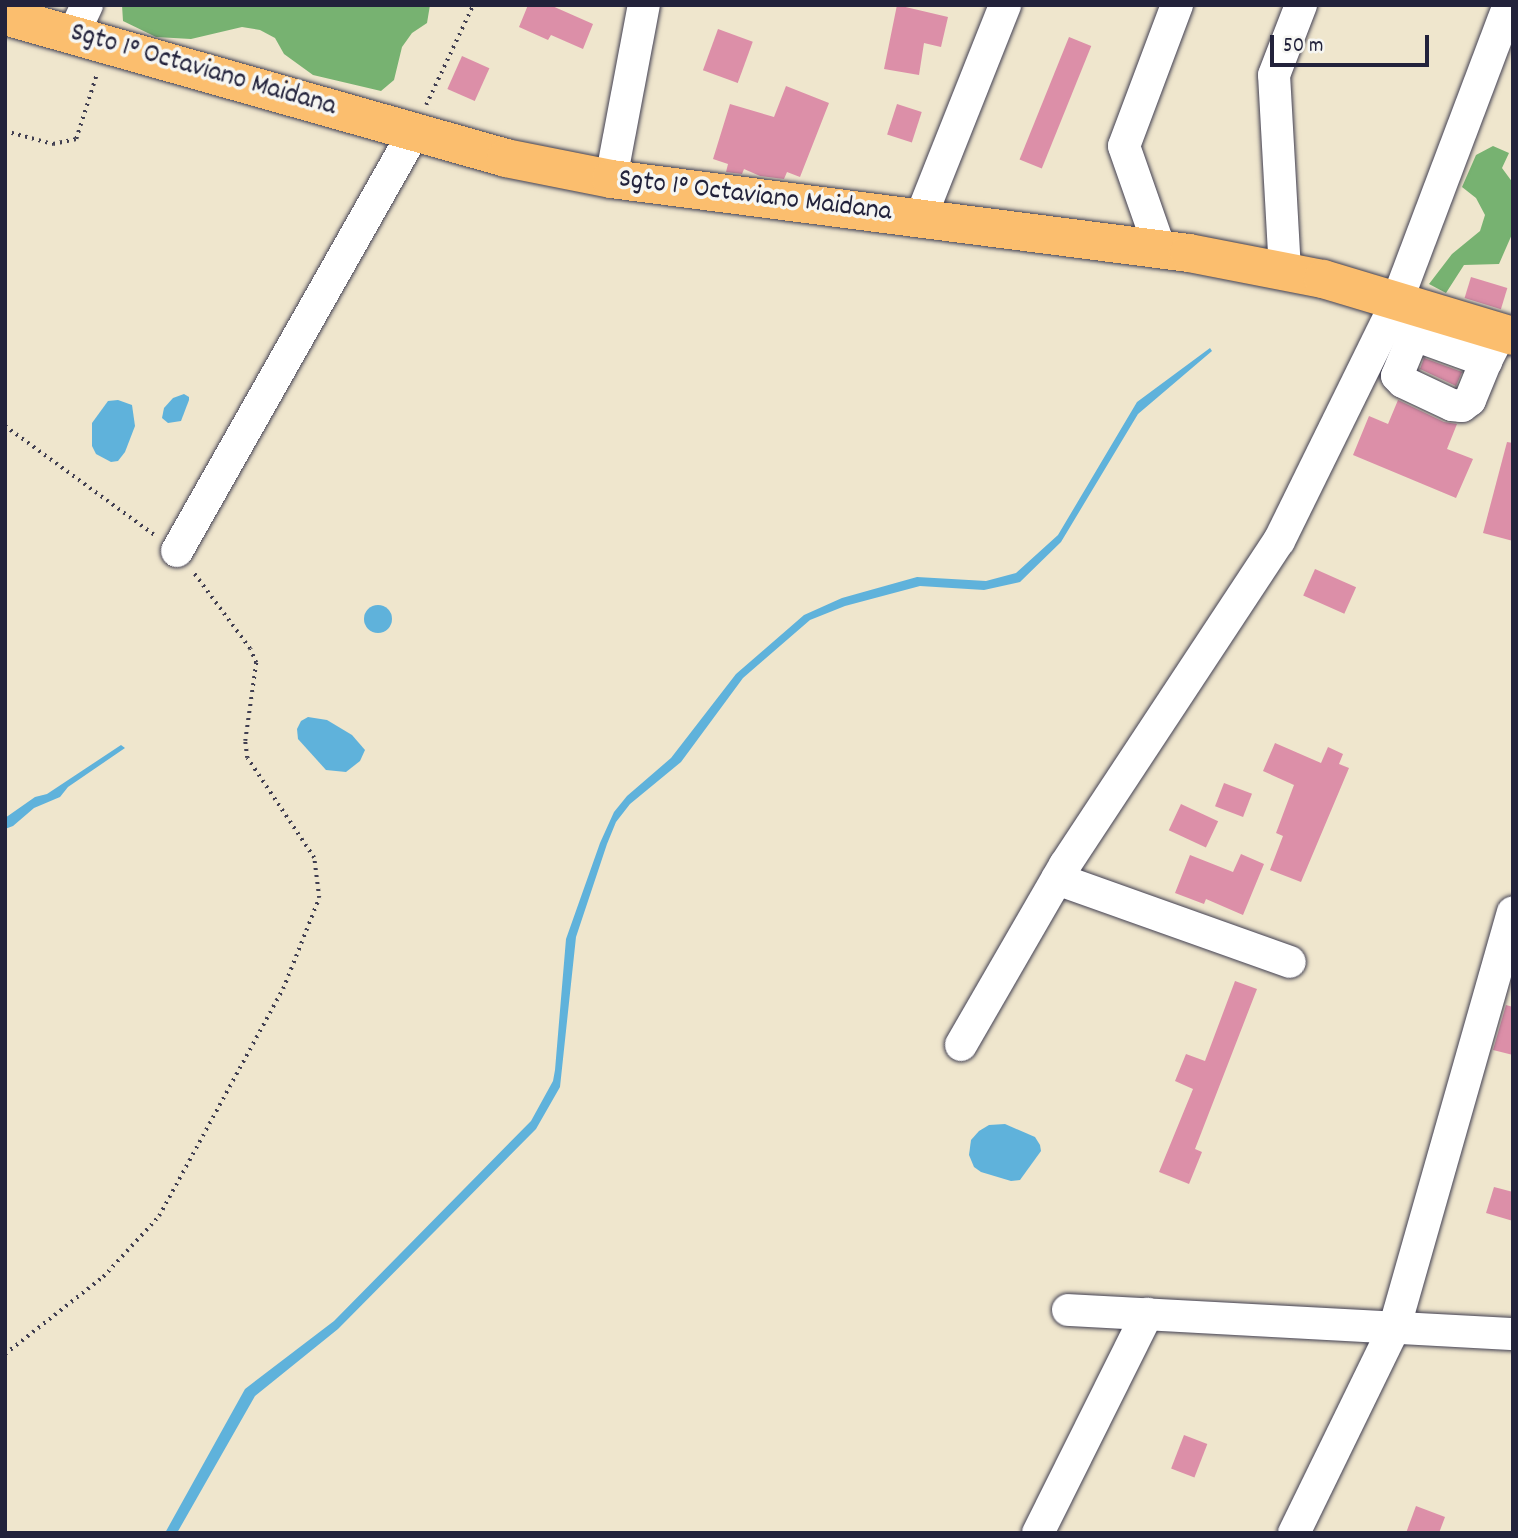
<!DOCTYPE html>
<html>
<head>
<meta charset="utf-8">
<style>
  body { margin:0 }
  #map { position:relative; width:1518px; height:1538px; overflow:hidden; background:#efe6cd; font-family:Dekko,sans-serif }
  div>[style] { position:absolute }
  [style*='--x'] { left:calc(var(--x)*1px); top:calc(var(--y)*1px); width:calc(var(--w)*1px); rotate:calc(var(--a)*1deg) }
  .forest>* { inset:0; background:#77b271 }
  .water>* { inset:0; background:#5fb2db }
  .round { border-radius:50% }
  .building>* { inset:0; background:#dc8fa8; transform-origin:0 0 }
  .path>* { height:3.5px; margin-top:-1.75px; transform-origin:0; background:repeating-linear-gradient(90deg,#413f51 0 2px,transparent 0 7px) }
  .roads { filter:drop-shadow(0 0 2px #413f51) drop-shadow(0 0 2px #413f51) }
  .minor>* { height:32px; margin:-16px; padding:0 16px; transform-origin:16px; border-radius:16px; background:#fff }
  .major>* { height:38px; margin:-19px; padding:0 19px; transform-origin:19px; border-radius:19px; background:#fbbe6e }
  span { translate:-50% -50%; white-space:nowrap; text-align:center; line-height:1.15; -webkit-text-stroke:7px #f6f6f2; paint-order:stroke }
  .street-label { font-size:28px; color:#22223b }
  .frame { position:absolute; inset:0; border:7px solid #22223b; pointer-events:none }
  .scale { position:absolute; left:1270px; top:35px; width:159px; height:32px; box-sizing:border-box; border:4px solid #22223b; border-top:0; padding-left:9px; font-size:21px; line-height:24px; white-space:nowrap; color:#22223b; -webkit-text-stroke:5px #f6f6f2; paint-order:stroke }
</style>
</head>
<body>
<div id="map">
  <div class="forest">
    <div style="clip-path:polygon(122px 5px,430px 5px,427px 23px,412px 33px,402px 47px,394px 80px,381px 91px,313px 75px,284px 54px,275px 38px,260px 30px,242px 27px,191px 39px,156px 37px,123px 21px)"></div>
    <div style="clip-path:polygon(1493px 146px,1509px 153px,1502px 168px,1513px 183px,1513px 232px,1499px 264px,1464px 265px,1446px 293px,1429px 284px,1452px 254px,1480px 231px,1485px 215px,1476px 198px,1462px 187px,1476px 155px)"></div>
  </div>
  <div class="water">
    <div style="clip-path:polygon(1210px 348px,1212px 351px,1138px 414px,1061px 542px,1020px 582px,984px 590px,920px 586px,845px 606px,810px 620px,743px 678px,681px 762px,630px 804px,616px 822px,607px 844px,576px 937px,560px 1087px,536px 1129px,338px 1329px,255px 1396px,177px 1533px,165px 1533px,245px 1389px,334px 1321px,531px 1121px,553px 1081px,555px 1070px,566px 939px,600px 843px,614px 812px,627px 796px,671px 758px,736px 674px,804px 615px,842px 598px,917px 577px,986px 581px,1016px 573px,1058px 535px,1137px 402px)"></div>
    <div style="clip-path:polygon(184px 394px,189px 397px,189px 400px,181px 421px,168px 423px,162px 418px,164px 408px,173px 398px)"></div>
    <div style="clip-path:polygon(118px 400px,132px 405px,135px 426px,125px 452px,118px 461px,111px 462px,96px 454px,92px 446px,92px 423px,108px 401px)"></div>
    <div class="round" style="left:364px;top:605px;width:28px;height:28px"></div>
    <div style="clip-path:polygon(308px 717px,327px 720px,352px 735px,365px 750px,360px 761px,346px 772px,326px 770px,298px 739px,297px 729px,301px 721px)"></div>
    <div style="clip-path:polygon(121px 745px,125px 748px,68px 787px,60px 797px,34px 808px,13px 826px,5px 829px,5px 818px,35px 797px,47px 794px)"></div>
    <div style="clip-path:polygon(1005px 1124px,1035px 1137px,1040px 1145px,1041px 1151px,1020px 1180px,1011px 1181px,981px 1172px,974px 1167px,969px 1155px,971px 1140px,979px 1131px,989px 1125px)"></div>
  </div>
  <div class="building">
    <div style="clip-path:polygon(528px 5px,550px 5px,593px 24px,583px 49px,551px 35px,548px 40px,519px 27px)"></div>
    <div style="clip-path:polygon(897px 5px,948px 17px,941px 47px,924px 43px,919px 75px,884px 69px)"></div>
    <div style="left:718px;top:29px;width:37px;height:44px;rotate:20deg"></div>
    <div style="left:1069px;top:37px;width:24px;height:132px;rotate:22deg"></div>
    <div style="left:462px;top:56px;width:30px;height:36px;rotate:24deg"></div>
    <div style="clip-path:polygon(786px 86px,829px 103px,800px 177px,787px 172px,784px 179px,760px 176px,744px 169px,742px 174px,726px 172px,728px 164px,713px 159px,730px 104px,774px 117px)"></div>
    <div style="left:897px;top:104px;width:26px;height:32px;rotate:18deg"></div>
    <div style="left:1471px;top:277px;width:38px;height:22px;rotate:17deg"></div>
    <div style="clip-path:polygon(1424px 358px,1462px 372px,1456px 386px,1420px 369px)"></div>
    <div style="clip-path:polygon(1398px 400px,1444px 422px,1457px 424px,1447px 449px,1473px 459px,1456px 498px,1353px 455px,1369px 416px,1388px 424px)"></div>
    <div style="clip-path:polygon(1507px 442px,1513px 443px,1513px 541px,1483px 533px)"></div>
    <div style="left:1315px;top:569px;width:45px;height:29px;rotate:24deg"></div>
    <div style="clip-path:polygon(1275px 743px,1321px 763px,1328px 747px,1343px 754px,1339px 764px,1349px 768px,1301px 882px,1270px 870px,1283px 836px,1276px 833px,1294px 785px,1263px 771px)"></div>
    <div style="left:1224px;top:783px;width:30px;height:25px;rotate:21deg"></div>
    <div style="left:1181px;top:804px;width:41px;height:29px;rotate:25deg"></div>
    <div style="clip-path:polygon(1241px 854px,1264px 864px,1243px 915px,1206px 899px,1204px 904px,1175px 893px,1190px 855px,1233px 872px)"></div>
    <div style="clip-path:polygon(1235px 981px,1257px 989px,1195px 1149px,1202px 1152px,1189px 1184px,1159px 1172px,1193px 1089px,1175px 1081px,1186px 1054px,1205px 1061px)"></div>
    <div style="clip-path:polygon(1506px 1005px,1513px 1007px,1513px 1055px,1493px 1050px)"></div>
    <div style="clip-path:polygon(1494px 1187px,1513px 1192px,1513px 1221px,1486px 1213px)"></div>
    <div style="left:1184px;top:1435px;width:25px;height:36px;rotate:21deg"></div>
    <div style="clip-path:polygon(1416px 1506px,1445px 1517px,1439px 1533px,1406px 1533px)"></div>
  </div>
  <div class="path">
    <div style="--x:426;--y:105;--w:110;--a:-64.8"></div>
    <div style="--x:5;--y:131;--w:50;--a:15.2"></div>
    <div style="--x:53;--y:144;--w:24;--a:-12"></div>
    <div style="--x:76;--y:139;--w:69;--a:-72.3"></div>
    <div style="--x:5;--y:426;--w:188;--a:36.1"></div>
    <div style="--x:5;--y:1354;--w:125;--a:-38.2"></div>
    <div style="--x:103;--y:1277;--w:83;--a:-47.4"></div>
    <div style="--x:159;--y:1216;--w:259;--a:-61.4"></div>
    <div style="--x:283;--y:989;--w:98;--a:-68.4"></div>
    <div style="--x:319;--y:898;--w:40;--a:-97.1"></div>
    <div style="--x:314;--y:858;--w:120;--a:-123.8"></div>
    <div style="--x:247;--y:758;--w:17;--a:-97"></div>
    <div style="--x:245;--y:741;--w:79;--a:-82"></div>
    <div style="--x:256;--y:663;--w:15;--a:-113"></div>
    <div style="--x:250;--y:649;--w:97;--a:-126.6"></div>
  </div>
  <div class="roads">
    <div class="minor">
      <div style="--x:73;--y:35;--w:33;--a:-65"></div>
      <div style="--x:611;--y:179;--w:177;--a:-79.3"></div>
      <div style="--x:920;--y:219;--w:230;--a:-68.3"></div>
      <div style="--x:1160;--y:249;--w:109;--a:-109.3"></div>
      <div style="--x:1124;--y:146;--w:151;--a:-69.4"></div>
      <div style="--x:1285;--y:271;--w:196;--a:-93.2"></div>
      <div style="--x:1274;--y:75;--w:75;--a:-68.9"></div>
      <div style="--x:1421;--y:316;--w:20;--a:110"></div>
      <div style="--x:1414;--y:335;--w:77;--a:19.9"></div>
      <div style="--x:1486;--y:361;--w:20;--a:-63"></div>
      <div style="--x:1414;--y:335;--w:44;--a:112.5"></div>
      <div style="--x:1397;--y:376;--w:8;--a:45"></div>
      <div style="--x:1403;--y:382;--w:54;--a:25.1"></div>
      <div style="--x:1452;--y:405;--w:10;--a:6"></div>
      <div style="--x:1462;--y:406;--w:10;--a:-37"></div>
      <div style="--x:1470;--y:400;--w:42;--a:-67.7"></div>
      <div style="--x:177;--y:551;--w:481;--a:-60.5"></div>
      <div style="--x:1057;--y:879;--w:247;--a:19.6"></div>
      <div style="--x:961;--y:1045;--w:208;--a:-60"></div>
      <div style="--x:1065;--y:865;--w:388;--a:-56.6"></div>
      <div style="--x:1279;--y:541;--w:267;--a:-63.8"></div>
      <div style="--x:1397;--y:301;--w:316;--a:-69.3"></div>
      <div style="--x:1068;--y:1310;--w:446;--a:3.1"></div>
      <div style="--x:1038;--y:1533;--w:245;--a:-63.5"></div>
      <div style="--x:1294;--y:1533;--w:230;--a:-64"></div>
      <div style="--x:1395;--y:1326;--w:430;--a:-74.1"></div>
    </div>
    <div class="major">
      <div style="--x:5;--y:16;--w:521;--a:15.82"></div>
      <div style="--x:506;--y:158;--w:107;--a:11.3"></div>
      <div style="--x:611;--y:179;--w:583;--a:7.3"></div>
      <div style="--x:1189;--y:253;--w:136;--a:11"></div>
      <div style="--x:1323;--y:279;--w:198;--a:16.7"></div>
    </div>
  </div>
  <div class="street-label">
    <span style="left:203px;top:71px;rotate:16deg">Sgto 1° Octaviano Maidana</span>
    <span style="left:755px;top:197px;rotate:7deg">Sgto 1° Octaviano Maidana</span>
  </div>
  <div class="frame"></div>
  <div class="scale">50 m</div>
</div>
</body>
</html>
